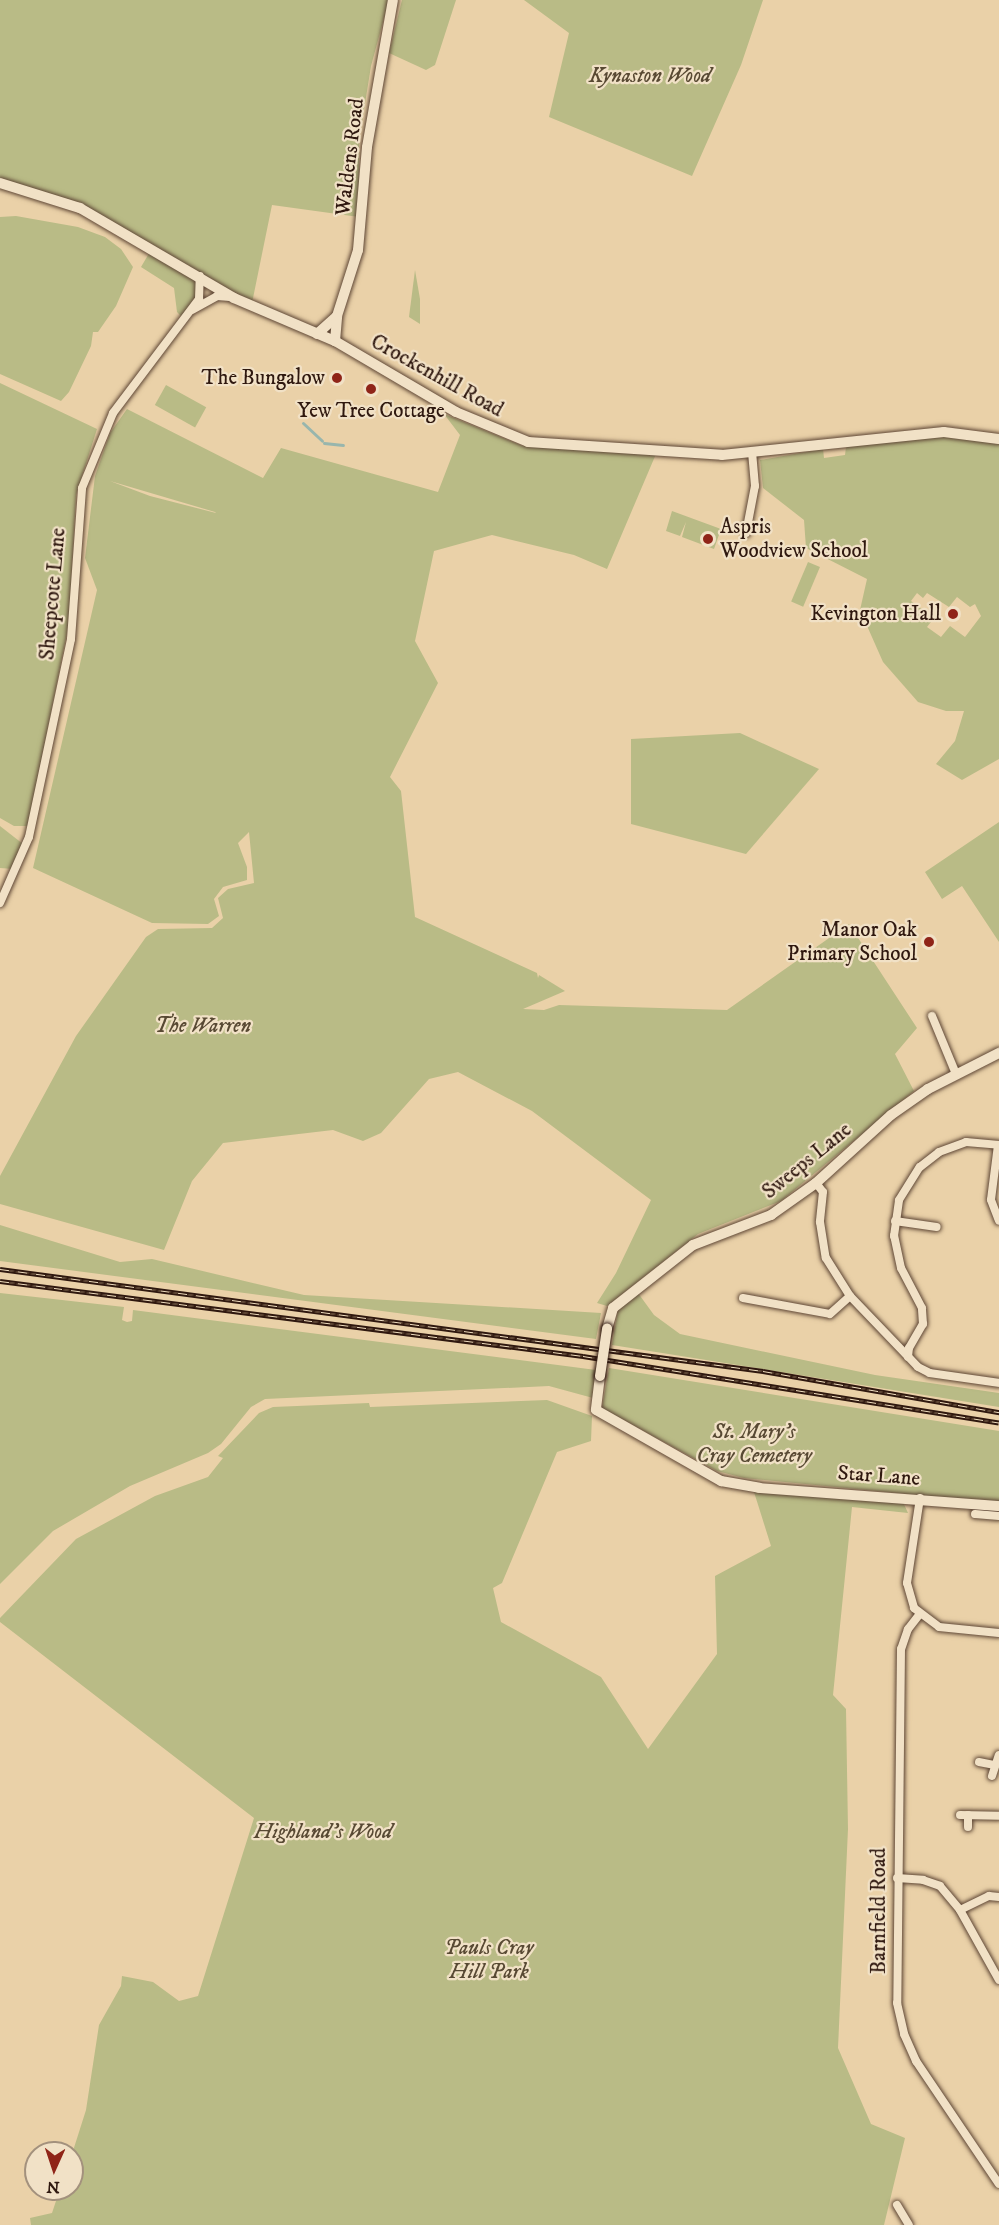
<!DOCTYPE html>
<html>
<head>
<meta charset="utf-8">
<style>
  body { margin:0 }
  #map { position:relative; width:999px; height:2225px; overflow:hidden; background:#ead1a8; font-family:"IM FELL DW Pica",serif }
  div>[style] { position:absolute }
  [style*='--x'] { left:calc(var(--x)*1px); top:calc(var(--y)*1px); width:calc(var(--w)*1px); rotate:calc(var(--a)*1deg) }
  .green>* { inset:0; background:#b9bb86; transform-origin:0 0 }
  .stream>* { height:3px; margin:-1.5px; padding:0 1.5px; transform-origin:1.5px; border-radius:1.5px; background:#98b6ad }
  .roads { filter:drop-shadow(0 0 2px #5e4635) drop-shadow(0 0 2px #5e4635) }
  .street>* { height:8px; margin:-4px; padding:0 4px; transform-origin:4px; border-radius:4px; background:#f1e1c6 }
  .secondary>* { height:10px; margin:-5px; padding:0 5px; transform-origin:5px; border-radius:5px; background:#f1e1c6 }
  .rail>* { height:5px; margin-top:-2.5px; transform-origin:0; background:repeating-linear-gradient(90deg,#f1e1c6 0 9px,#2f180f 0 18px); box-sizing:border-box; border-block:2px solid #2f180f }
  .bridges { filter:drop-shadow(0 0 2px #2f180f) drop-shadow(0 0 2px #2f180f) }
  .secondary-bridge>* { height:10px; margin:-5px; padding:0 5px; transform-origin:5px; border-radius:5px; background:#f1e1c6 }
  .dots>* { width:16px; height:16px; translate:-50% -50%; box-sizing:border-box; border:3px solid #f1e1c6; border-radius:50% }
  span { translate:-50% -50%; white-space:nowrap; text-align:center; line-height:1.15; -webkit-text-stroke:4.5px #f1e1c6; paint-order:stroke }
  .park-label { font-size:21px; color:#584933; font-style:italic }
  .street-label { font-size:21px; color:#2f180f }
  .poi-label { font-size:21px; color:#2f180f }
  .right { translate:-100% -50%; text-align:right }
  .left { translate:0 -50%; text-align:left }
  .north { position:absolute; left:24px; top:2141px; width:60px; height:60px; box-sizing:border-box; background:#f1e1c6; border:2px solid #a3917d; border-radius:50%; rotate:183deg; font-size:16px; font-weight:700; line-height:24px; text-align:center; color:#2f180f }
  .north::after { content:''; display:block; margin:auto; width:21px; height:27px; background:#8f2418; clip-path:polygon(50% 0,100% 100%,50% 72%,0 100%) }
</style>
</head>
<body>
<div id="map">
  <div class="green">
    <div style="clip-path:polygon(0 0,389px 0,371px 66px,359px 141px,359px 217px,272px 205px,252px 303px,81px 204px,0 178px)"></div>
    <div style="clip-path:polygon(402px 0,456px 0,435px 65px,426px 70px,389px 53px)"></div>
    <div style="clip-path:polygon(524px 0,763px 0,741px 65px,692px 176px,549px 117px,569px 33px)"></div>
    <div style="clip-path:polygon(16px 216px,78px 227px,105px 237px,121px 249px,133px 267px,116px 306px,98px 332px,93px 332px,91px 346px,69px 392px,61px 401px,0 374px,0 217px)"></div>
    <div style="clip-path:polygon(151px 250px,197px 277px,196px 298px,182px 317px,177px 312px,174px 288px,141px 267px)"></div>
    <div style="clip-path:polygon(415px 270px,420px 299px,420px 324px,409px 317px)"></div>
    <div style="clip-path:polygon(0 383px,97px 429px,76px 495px,69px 623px,28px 826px,14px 826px,0 818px)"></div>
    <div style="left:166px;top:385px;width:46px;height:23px;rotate:29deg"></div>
    <div style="clip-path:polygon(evenodd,127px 409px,263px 478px,281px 448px,438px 492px,460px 435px,444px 414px,523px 446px,656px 454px,607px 569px,574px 555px,492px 535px,434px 551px,415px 641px,438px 683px,390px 777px,401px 791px,415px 917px,537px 973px,538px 978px,539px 975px,565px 991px,523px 1009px,544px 1010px,559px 1005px,727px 1010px,849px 924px,917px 1028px,895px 1054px,914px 1091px,781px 1201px,698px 1234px,607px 1306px,597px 1303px,616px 1273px,651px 1200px,532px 1111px,458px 1072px,429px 1079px,381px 1133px,363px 1141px,333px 1130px,223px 1143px,192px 1181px,164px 1250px,0 1204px,0 1176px,76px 1036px,146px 937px,158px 929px,212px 928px,223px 918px,218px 898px,228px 889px,254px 883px,249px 832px,238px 843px,247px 867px,247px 880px,223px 887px,214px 899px,219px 916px,208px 924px,152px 923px,33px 868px,97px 590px,85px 558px,95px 476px,110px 433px,127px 409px,110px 481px,215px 512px,216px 513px,150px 496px,110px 481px)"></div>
    <div style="clip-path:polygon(evenodd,938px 436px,999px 442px,999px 759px,962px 780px,936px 764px,955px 741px,964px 711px,946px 711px,918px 702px,883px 662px,860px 610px,867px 579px,806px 548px,804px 520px,763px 488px,760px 460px,823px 449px,824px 458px,845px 455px,846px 447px,938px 436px,917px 593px,923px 598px,927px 593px,949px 607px,957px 597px,970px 607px,975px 604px,981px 616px,965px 637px,950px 626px,941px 637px,927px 627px,934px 618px,911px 601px,917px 593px)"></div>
    <div style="clip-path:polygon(672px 511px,721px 529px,714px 549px,682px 537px,686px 522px,680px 536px,666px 531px)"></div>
    <div style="left:808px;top:562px;width:13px;height:43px;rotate:23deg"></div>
    <div style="clip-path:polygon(740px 733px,819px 769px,746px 854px,631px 824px,631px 739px)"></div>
    <div style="clip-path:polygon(999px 822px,999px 942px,962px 886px,942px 899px,925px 872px)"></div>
    <div style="clip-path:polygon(0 826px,23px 844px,13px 869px,0 868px)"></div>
    <div style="clip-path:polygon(0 1225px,120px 1262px,152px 1259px,304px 1295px,601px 1313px,596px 1339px,0 1261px)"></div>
    <div style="clip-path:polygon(0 1293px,124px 1307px,122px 1320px,127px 1322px,132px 1321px,133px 1310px,596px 1370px,593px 1398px,549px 1386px,265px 1399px,251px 1407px,221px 1444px,208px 1453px,130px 1486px,53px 1531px,0 1584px)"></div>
    <div style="clip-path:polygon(638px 1293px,654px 1315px,680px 1334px,875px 1375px,999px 1393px,999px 1407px,612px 1345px,618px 1309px)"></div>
    <div style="clip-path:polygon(609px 1368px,999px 1431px,999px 1503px,744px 1478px,717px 1471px,602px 1408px)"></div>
    <div style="clip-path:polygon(547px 1400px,592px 1416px,591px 1441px,557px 1452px,502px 1583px,493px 1588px,501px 1622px,601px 1677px,648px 1749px,717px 1654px,715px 1576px,771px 1546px,754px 1492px,903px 1502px,908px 1513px,852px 1507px,833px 1695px,846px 1709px,848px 1829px,838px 2048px,871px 2124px,905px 2138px,884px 2225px,31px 2225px,30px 2218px,52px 2213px,60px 2189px,72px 2189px,72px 2154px,86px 2110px,99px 2025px,121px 1986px,122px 1976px,153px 1982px,179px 2001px,198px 1996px,254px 1818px,0 1622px,0 1618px,76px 1539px,155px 1496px,208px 1477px,223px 1458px,218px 1456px,259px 1413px,273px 1407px,369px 1403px,370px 1407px)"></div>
  </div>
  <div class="stream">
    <div style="--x:303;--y:423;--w:26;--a:43"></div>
    <div style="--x:324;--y:443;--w:19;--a:6"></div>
  </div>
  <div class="roads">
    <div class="street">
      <div style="--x:192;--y:310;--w:29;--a:-29"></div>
      <div style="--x:217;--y:296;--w:13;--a:4"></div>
      <div style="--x:746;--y:533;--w:48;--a:-79.2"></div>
      <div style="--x:755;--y:486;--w:34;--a:-95"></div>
      <div style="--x:0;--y:903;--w:72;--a:-66.3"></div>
      <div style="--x:29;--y:837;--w:202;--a:-78"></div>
      <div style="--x:71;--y:639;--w:151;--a:-85.8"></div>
      <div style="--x:82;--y:488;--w:81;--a:-67.5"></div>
      <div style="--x:113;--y:413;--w:143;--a:-53"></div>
      <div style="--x:199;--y:299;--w:23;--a:-88"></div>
      <div style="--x:932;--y:1016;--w:63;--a:67.5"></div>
      <div style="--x:998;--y:1145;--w:55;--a:97.3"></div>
      <div style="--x:991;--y:1200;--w:22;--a:69"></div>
      <div style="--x:816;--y:1183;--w:11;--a:52"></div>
      <div style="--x:823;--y:1192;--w:30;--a:96"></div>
      <div style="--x:820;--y:1222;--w:36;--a:81"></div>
      <div style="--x:826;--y:1258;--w:45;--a:57.7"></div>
      <div style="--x:850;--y:1296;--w:98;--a:46.2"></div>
      <div style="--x:918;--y:1367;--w:13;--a:27"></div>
      <div style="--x:930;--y:1373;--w:70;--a:8.2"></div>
      <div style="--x:895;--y:1221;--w:42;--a:8.1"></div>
      <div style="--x:743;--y:1298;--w:88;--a:10.4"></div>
      <div style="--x:830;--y:1314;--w:27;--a:-42"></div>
      <div style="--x:908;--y:1357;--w:9;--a:-84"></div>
      <div style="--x:909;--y:1348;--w:28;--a:-60"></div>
      <div style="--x:923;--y:1324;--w:16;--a:-94"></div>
      <div style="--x:922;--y:1308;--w:45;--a:-117.7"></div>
      <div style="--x:901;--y:1268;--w:33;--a:-102"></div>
      <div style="--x:894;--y:1236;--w:36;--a:-82"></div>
      <div style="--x:899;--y:1200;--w:39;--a:-58"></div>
      <div style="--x:920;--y:1167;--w:24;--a:-38"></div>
      <div style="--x:939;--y:1152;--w:29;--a:-20"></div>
      <div style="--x:966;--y:1142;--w:33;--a:5"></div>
      <div style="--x:920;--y:1498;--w:86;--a:98.7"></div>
      <div style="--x:907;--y:1583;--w:26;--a:74"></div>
      <div style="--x:914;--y:1608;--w:31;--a:37"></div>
      <div style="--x:939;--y:1627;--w:60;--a:5.7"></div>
      <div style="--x:975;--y:1514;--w:24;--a:5"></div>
      <div style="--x:919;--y:1615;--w:18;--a:128"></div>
      <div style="--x:908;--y:1629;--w:21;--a:109"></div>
      <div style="--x:901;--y:1649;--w:354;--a:90.6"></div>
      <div style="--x:897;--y:2003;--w:32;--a:77"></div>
      <div style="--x:904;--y:2034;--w:30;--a:66"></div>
      <div style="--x:916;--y:2061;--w:148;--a:56"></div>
      <div style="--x:979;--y:1762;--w:15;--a:11"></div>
      <div style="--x:992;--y:1776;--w:22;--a:-72"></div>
      <div style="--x:960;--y:1815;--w:39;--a:1"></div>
      <div style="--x:968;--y:1827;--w:12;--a:-90"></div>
      <div style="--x:897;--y:1878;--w:26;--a:4"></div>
      <div style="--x:923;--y:1880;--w:18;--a:19"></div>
      <div style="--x:940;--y:1886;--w:31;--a:50"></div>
      <div style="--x:960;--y:1910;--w:80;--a:60.9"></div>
      <div style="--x:960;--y:1910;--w:32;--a:-26"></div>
      <div style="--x:989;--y:1896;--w:10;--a:6"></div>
      <div style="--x:897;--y:2205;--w:23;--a:59"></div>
    </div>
    <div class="secondary">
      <div style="--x:0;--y:183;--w:84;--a:17.4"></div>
      <div style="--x:80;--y:208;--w:178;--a:30.3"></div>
      <div style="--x:234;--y:298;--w:110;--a:23.1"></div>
      <div style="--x:335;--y:341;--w:140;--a:30.4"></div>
      <div style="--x:456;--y:412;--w:78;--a:22.6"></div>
      <div style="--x:528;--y:442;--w:194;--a:3.8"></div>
      <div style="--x:722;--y:455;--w:223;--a:-5.9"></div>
      <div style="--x:944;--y:432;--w:55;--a:7.3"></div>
      <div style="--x:317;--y:334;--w:27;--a:-42"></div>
      <div style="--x:335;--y:341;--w:25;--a:-85"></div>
      <div style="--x:337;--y:316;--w:69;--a:-72.3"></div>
      <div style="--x:358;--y:250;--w:103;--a:-85"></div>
      <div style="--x:367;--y:147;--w:149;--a:-80"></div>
      <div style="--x:607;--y:1329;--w:22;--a:-74"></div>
      <div style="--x:613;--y:1308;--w:102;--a:-38.2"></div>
      <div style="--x:693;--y:1245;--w:84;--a:-21"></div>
      <div style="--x:771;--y:1215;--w:55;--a:-35.4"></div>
      <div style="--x:816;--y:1183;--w:101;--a:-42.2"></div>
      <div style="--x:891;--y:1115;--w:45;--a:-35.1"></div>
      <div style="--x:928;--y:1089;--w:80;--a:-26.9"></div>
      <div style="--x:600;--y:1376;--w:34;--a:97"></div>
      <div style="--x:596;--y:1410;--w:144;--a:29.6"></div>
      <div style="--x:721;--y:1481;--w:39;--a:10"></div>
      <div style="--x:759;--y:1488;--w:241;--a:4.3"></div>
    </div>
  </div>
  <div class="rail">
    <div style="--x:0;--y:1269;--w:770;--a:7.61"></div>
    <div style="--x:763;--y:1371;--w:240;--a:9.9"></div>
    <div style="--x:0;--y:1281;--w:588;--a:7.33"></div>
    <div style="--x:583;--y:1356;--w:421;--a:9.1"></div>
  </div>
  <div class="bridges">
    <div class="secondary-bridge">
      <div style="--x:600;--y:1376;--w:48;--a:-81.5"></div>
    </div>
  </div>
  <div class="dots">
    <div style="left:337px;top:378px;background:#8f2418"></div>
    <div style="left:371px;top:389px;background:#8f2418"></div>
    <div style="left:708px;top:539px;background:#8f2418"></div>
    <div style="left:953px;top:614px;background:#8f2418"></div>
    <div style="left:929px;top:942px;background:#8f2418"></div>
  </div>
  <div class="park-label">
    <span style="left:650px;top:76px">Kynaston Wood</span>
    <span style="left:203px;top:1026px">The Warren</span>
    <span style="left:754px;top:1444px">St. Mary's<br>Cray Cemetery</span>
    <span style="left:323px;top:1832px">Highland's Wood</span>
    <span style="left:489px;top:1960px">Pauls Cray<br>Hill Park</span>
  </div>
  <div class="street-label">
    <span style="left:350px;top:157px;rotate:-83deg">Waldens Road</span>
    <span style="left:437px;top:376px;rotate:29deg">Crockenhill Road</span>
    <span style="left:53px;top:594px;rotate:-85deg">Sheepcote Lane</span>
    <span style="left:807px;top:1161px;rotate:-39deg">Sweeps Lane</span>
    <span style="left:879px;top:1476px;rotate:4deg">Star Lane</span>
    <span style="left:879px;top:1911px;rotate:-90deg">Barnfield Road</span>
  </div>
  <div class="poi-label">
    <span class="right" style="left:325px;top:378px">The Bungalow</span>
    <span style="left:371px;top:411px">Yew Tree Cottage</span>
    <span class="left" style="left:720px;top:539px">Aspris<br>Woodview School</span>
    <span class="right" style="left:941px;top:614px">Kevington Hall</span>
    <span class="right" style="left:917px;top:942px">Manor Oak<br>Primary School</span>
  </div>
  <div class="north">N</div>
</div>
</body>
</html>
